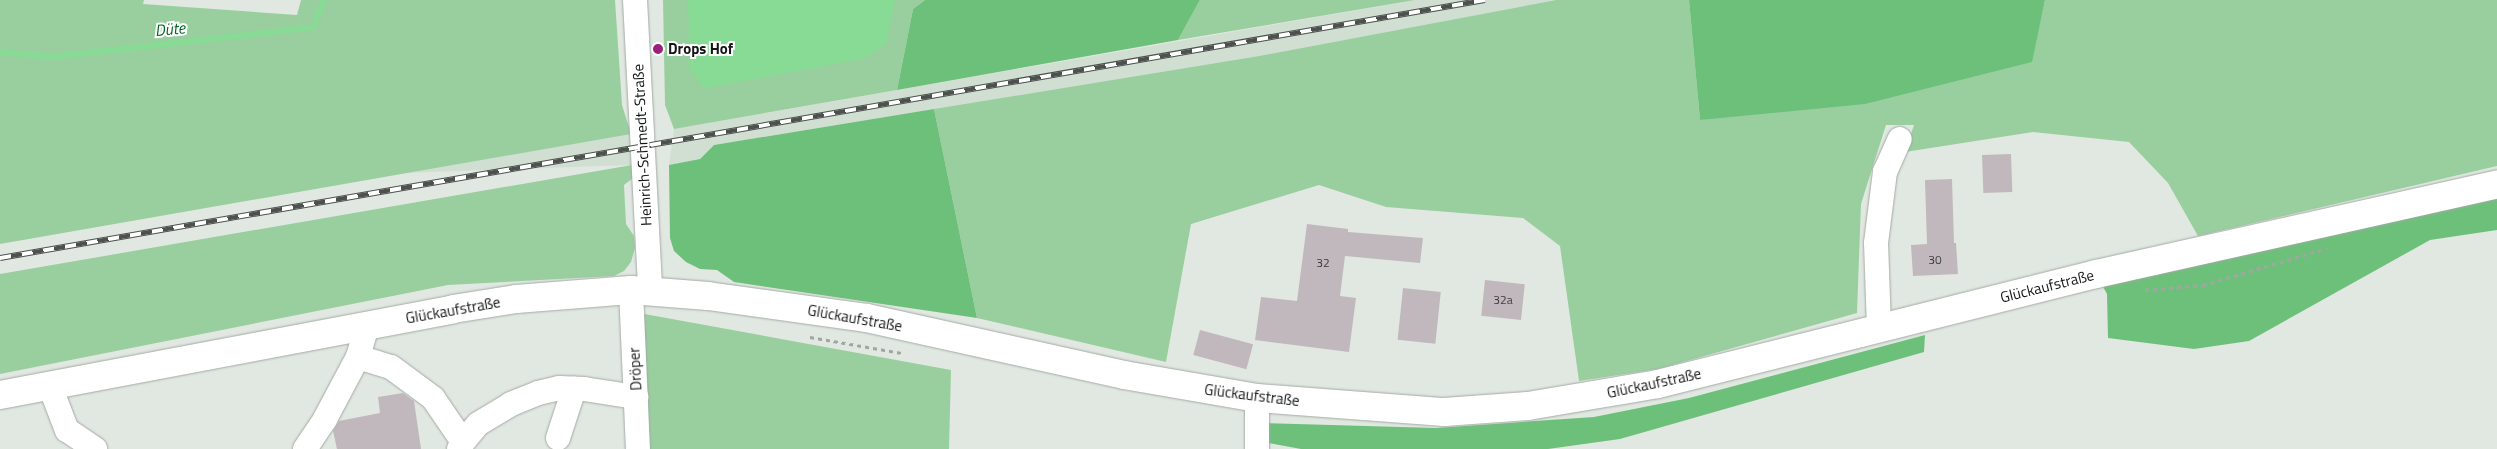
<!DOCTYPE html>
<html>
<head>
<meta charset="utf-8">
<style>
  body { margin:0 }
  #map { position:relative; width:2497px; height:449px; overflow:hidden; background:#e1e8e1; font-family:"Titillium Web",sans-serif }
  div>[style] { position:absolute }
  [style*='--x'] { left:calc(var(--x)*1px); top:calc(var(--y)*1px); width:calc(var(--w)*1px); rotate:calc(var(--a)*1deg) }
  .built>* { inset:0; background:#d1dfd2; transform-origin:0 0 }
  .green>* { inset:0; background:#99cf9f }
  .forest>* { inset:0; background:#6dc07a }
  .water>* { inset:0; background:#88db94 }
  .stream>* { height:6px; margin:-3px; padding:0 3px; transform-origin:3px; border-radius:3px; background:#88db94 }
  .building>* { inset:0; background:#c1b8bd; transform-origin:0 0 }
  .path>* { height:3px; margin-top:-1.5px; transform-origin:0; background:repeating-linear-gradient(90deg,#a0a6a0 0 4px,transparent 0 8px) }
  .roads { filter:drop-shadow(0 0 1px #a3aaa4) drop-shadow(0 0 1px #a3aaa4) }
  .minor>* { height:24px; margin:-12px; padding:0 12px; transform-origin:12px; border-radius:12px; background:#fff }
  .major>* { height:28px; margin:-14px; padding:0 14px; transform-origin:14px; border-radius:14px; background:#fff }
  .rail>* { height:5.5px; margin-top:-2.75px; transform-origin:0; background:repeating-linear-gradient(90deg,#fff 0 11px,#4d514e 0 22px); box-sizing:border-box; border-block:1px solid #4d514e }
  .dots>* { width:14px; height:14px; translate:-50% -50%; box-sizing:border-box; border:2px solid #fff; border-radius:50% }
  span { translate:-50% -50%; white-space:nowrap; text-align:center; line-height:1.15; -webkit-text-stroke:4px #fff; paint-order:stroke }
  .number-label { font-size:12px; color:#3e3e3e }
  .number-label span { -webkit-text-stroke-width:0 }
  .poi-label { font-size:15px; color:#131614; font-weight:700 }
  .left { translate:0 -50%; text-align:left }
  .street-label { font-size:15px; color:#131614 }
  .water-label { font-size:16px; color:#036525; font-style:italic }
</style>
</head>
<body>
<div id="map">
  <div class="built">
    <div style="clip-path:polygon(1415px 0,1556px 0,1259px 56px,714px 145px,700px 159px,669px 165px,674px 129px)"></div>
    <div style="left:631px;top:134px;width:31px;height:641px;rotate:88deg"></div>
  </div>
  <div class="green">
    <div style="clip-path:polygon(0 0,144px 0,143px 4px,297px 15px,301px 0,615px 0,622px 105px,631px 134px,0 244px)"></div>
    <div style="clip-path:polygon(663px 0,925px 0,913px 9px,897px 90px,674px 129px,665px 105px)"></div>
    <div style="clip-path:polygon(1200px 0,1415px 0,1178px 40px)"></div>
    <div style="clip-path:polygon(1556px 0,1689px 0,1700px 120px,2031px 62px,2045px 0,2497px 0,2497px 166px,2198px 236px,2168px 183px,2129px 142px,2033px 132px,1905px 152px,1914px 125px,1886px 125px,1861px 204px,1857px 313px,1658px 369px,1579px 381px,1560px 246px,1523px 218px,1386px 207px,1319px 185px,1191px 224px,1166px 362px,977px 318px,934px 109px,1259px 56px)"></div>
    <div style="clip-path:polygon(632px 165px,633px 178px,624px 185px,626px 224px,634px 236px,635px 248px,631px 262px,624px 271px,614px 276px,448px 285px,0 374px,0 274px)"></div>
    <div style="clip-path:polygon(639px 313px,951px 370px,949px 449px,648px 449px)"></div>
  </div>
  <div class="forest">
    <div style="clip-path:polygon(925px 0,1200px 0,1178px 40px,897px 90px,913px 9px)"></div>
    <div style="clip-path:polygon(1689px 0,2045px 0,2032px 62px,1865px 104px,1700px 120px)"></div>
    <div style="clip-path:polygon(934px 109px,977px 318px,734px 282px,717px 270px,700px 269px,686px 262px,674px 251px,670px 238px,669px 165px,700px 159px,714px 145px)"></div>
    <div style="clip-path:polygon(2497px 197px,2497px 230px,2430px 240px,2249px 341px,2194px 349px,2108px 338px,2107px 294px,2096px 274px)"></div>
    <div style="clip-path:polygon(1925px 335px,1924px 352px,1620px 439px,1548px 449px,1301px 449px,1263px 442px,1264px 423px,1436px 428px,1594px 417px,1689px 398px)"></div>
  </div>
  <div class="water">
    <div style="clip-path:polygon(688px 0,895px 0,886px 44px,862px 59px,705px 88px,690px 71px)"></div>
  </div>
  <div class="stream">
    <div style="--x:0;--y:52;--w:52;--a:5.5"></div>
    <div style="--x:52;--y:57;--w:264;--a:-6.5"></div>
    <div style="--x:314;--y:27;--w:29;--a:-70"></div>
  </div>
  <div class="building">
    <div style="left:2011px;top:154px;width:38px;height:29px;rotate:88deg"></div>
    <div style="clip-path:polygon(1952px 179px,1954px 243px,1956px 243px,1958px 274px,1913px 276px,1911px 245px,1927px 244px,1925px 180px)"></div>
    <div style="clip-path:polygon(1307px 224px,1348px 229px,1348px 232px,1423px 238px,1420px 263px,1345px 256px,1340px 296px,1356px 298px,1349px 352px,1255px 340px,1261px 297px,1297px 301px)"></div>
    <div style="left:1485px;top:280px;width:40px;height:36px;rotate:6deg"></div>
    <div style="left:1403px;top:288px;width:38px;height:52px;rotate:6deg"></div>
    <div style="left:1200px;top:330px;width:55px;height:26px;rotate:15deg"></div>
    <div style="clip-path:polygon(403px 393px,414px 401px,421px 449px,337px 449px,333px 431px,339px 421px,380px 413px,378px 397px)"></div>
  </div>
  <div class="path">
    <div style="--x:2145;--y:290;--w:58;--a:-4.9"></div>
    <div style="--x:2203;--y:285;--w:130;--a:-16.5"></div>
    <div style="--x:810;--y:337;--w:93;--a:9.9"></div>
  </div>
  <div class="roads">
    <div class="minor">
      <div style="--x:635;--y:0;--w:290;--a:87"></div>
      <div style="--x:631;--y:290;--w:159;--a:87.5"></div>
      <div style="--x:1879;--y:328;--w:85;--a:-92"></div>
      <div style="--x:1876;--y:243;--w:72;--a:-82.8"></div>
      <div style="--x:1885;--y:172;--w:36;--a:-66"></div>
      <div style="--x:358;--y:357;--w:34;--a:17"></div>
      <div style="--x:391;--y:367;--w:52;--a:36.4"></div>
      <div style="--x:433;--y:398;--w:53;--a:55.7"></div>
      <div style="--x:52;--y:384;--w:10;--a:84"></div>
      <div style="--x:53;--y:394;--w:39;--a:69"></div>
      <div style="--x:67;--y:430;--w:34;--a:34"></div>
      <div style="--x:558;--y:438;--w:52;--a:-71.9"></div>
      <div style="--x:305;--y:449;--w:36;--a:-56"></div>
      <div style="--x:325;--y:419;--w:70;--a:-62"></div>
      <div style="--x:358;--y:357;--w:32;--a:-74"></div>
      <div style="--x:459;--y:449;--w:8;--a:-60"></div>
      <div style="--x:463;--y:442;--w:23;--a:-50"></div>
      <div style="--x:478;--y:424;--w:39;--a:-31"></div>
      <div style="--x:511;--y:404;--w:29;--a:-22"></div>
      <div style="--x:538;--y:393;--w:22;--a:-13"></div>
      <div style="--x:559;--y:388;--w:25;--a:2"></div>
      <div style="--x:584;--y:389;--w:53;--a:8.7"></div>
      <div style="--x:1257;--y:449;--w:51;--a:-90"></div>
    </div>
    <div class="major">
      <div style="--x:0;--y:395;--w:461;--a:-10.7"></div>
      <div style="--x:453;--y:309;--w:64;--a:-9"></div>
      <div style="--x:516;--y:299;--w:115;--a:-4.5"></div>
      <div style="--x:631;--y:290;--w:77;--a:4.5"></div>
      <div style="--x:708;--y:296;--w:161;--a:7.9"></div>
      <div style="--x:867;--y:318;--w:263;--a:12.5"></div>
      <div style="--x:1124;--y:375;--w:135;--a:9.8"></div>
      <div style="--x:1257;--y:398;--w:188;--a:4.3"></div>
      <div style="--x:1444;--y:412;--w:84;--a:-4.1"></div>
      <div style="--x:1528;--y:406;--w:132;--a:-9.6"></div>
      <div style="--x:1658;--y:384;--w:452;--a:-14.1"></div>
      <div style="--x:2096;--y:274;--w:411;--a:-12.6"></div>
    </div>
  </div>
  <div class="rail">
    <div style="--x:0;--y:258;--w:1507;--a:-9.86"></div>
  </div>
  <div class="dots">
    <div style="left:658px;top:49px;background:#9b2079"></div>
  </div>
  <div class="number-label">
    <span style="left:1935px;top:260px">30</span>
    <span style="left:1323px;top:263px">32</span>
    <span style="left:1503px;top:300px">32a</span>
  </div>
  <div class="poi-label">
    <span class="left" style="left:668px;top:49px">Drops Hof</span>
  </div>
  <div class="street-label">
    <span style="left:642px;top:145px;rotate:-93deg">Heinrich-Schmedt-Straße</span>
    <span style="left:2047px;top:286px;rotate:-14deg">Glückaufstraße</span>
    <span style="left:453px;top:310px;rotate:-10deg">Glückaufstraße</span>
    <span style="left:855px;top:318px;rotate:10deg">Glückaufstraße</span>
    <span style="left:635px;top:369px;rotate:-93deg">Dröper</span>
    <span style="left:1654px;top:383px;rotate:-12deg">Glückaufstraße</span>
    <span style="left:1252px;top:395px;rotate:7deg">Glückaufstraße</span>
  </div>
  <div class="water-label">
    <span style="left:170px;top:29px;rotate:-6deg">Düte</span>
  </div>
</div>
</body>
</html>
